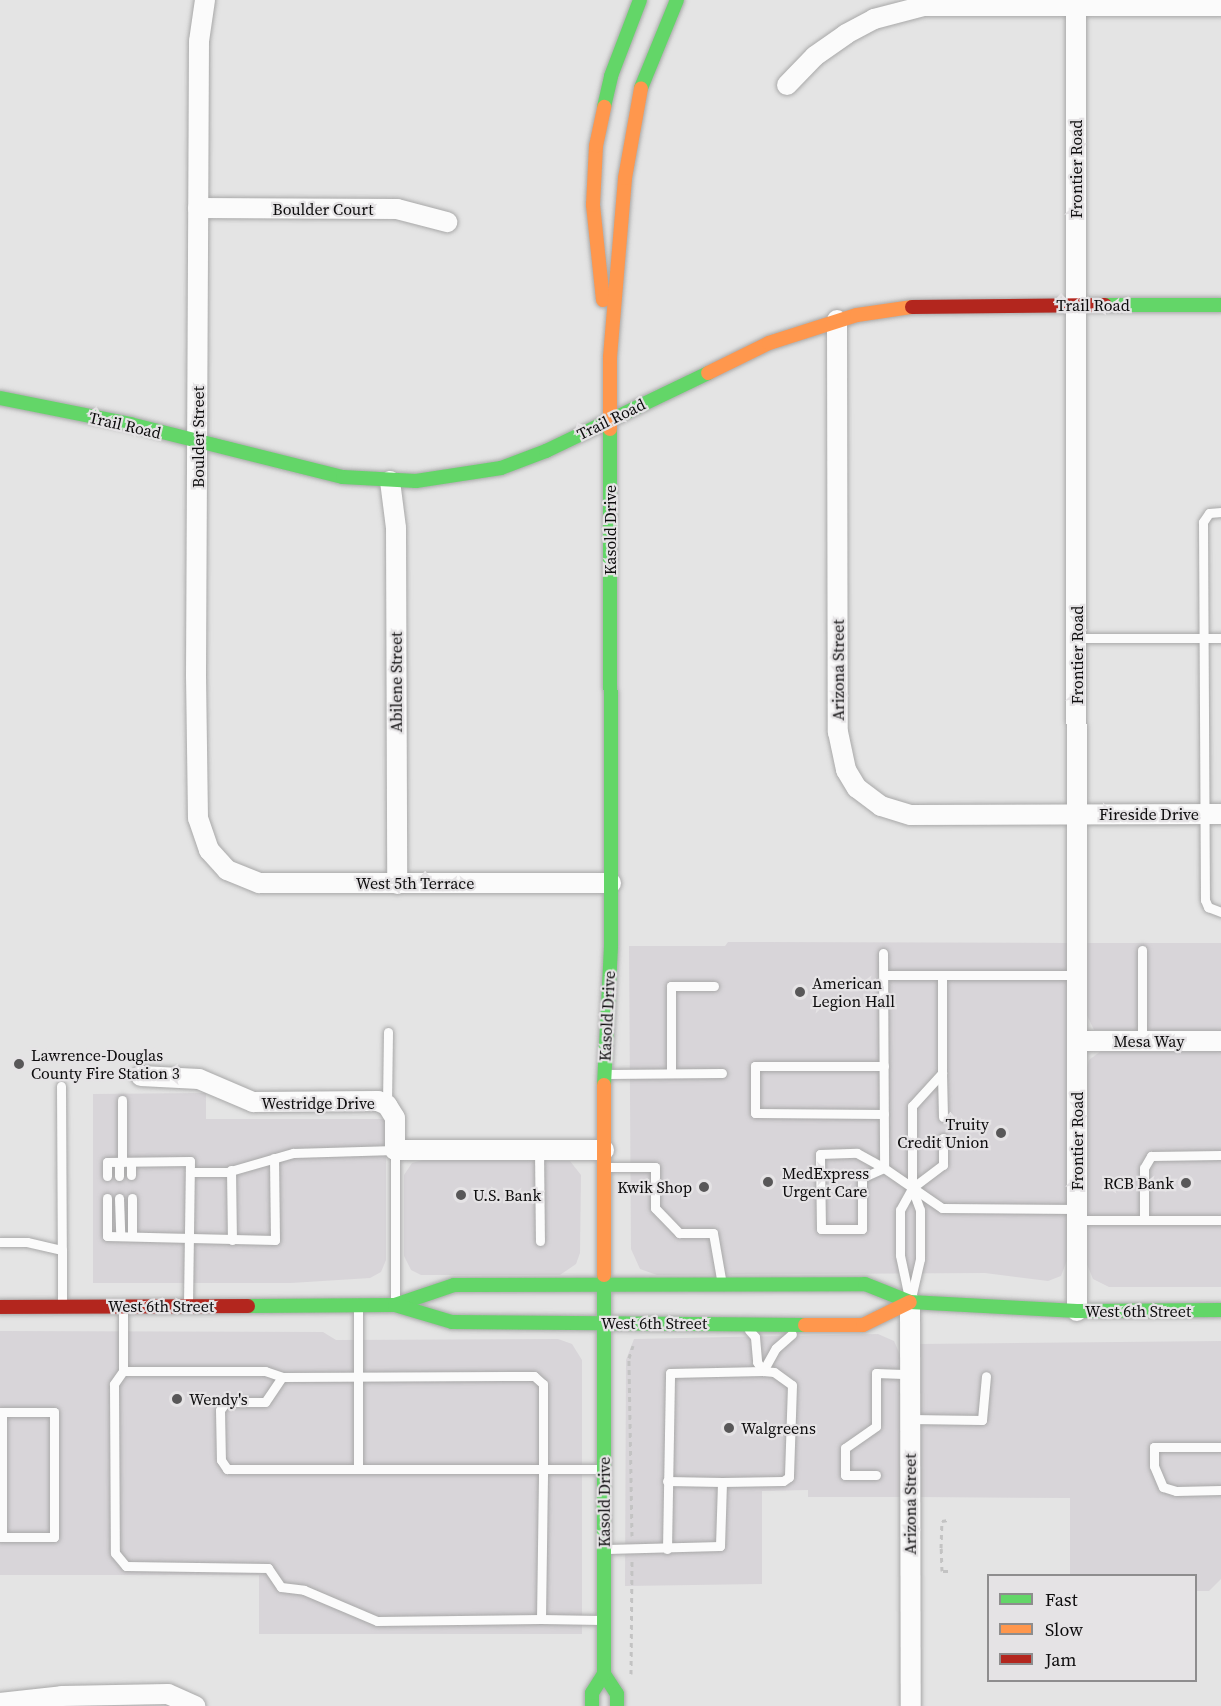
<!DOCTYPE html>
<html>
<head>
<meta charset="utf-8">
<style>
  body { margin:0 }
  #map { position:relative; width:1221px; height:1706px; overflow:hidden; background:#e4e4e4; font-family:"Source Serif 4",serif }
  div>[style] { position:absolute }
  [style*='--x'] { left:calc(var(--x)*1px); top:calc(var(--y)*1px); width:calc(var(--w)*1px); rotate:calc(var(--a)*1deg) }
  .built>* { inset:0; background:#d8d5d9 }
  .path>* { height:3px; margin-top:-1.5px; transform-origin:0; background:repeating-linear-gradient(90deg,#c3c3c3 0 4.5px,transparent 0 9px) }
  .roads { filter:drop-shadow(0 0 2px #a8a8a8) drop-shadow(0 0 2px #a8a8a8) }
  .lane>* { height:9px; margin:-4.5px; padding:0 4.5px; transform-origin:4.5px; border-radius:4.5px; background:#fbfbfb }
  .street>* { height:20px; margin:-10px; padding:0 10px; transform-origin:10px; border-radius:10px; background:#fbfbfb }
  .fast>* { height:14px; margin:-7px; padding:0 7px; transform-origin:7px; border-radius:7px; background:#63d668 }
  .slow>* { height:14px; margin:-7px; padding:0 7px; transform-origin:7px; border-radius:7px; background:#ff974d }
  .jam>* { height:14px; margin:-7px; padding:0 7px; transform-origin:7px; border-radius:7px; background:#b3261e }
  .dots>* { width:16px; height:16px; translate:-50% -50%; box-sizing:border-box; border:3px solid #e5e3e5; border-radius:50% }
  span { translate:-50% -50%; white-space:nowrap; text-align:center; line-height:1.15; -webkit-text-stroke:4.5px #e5e3e5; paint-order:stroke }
  .street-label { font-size:16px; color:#0c0b0c }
  .poi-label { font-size:16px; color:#0c0b0c }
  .left { translate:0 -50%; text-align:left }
  .right { translate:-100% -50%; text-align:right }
  .legend { position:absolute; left:987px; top:1574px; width:210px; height:108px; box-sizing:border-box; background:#e5e3e5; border:2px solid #8e8d8e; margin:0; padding:8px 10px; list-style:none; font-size:18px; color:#0c0b0c }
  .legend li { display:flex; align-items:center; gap:12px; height:30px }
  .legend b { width:30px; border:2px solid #8e8d8e }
</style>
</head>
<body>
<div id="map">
  <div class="built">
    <div style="clip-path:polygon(728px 942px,1067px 943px,1067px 1260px,1061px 1276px,1048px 1281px,985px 1273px,657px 1275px,640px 1269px,631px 1249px,629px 946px,725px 946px)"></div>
    <div style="clip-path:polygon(1086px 943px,1221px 943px,1221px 1032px,1094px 1030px,1087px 1015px)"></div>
    <div style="clip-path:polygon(1101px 1051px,1221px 1051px,1221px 1287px,1109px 1287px,1093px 1279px,1087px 1264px,1087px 1068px,1089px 1060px)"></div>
    <div style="clip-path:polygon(206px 1093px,206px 1119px,386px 1119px,386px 1260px,381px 1272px,370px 1278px,291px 1283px,93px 1283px,93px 1094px)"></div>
    <div style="clip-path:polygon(427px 1159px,570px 1161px,581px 1175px,580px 1253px,576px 1264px,560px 1275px,421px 1275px,411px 1270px,404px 1256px,404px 1175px,412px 1163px)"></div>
    <div style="clip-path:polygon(0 1331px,323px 1332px,336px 1340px,558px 1339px,572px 1344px,582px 1360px,582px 1634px,259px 1634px,259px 1575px,0 1575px)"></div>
    <div style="clip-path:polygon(878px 1334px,894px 1341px,900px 1355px,900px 1497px,808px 1497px,808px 1490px,762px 1491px,762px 1584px,625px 1586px,626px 1360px,634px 1339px)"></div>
    <div style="clip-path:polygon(1221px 1341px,1221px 1579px,1209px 1591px,1196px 1591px,1196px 1576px,1070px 1575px,1070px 1498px,920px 1497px,918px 1344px)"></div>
  </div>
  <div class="path">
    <div style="--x:632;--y:1536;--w:178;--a:-91"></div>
    <div style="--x:629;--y:1358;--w:13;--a:-72"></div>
    <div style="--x:948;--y:1571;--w:6;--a:180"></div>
    <div style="--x:942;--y:1571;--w:23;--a:-92"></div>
    <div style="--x:941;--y:1548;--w:27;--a:-88"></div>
    <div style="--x:942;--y:1521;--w:6;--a:-9"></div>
    <div style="--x:631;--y:1674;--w:113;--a:-89.5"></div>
  </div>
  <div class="roads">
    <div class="lane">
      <div style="--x:1221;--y:512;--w:12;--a:175"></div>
      <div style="--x:1209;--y:513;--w:11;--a:124"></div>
      <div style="--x:1203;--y:522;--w:378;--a:89.7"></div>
      <div style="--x:1205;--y:900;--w:8;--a:67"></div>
      <div style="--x:1208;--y:907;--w:14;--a:21"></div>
      <div style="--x:1077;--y:638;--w:144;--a:0"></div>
      <div style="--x:1142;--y:950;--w:91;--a:90"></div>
      <div style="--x:883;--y:953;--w:215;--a:89.7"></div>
      <div style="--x:884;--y:1168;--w:24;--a:156"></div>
      <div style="--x:862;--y:1178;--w:51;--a:90"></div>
      <div style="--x:862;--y:1229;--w:41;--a:180"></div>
      <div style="--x:821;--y:1229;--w:75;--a:-90.8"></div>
      <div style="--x:820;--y:1154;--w:37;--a:-2"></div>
      <div style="--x:857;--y:1153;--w:31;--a:29"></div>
      <div style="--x:884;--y:1168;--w:70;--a:34.6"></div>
      <div style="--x:942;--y:1208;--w:135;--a:0.4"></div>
      <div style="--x:884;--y:975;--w:193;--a:0"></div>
      <div style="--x:884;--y:1066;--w:129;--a:180"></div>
      <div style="--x:755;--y:1066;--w:47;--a:90"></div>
      <div style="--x:755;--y:1113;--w:129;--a:0.4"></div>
      <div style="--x:671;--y:1073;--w:87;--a:-90"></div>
      <div style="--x:671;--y:986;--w:43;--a:0"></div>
      <div style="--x:942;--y:1073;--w:44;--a:88.7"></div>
      <div style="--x:606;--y:1074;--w:116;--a:-0.5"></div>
      <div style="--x:61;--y:1086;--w:164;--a:89.7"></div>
      <div style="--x:122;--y:1100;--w:62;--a:90"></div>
      <div style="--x:387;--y:1104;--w:72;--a:-89.2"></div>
      <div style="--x:539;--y:1150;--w:91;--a:89.4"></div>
      <div style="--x:119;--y:1162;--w:14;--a:90"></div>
      <div style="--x:131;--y:1162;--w:13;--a:90"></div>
      <div style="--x:606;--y:1167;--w:49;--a:0"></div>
      <div style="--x:655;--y:1167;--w:41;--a:90"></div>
      <div style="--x:655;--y:1208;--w:35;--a:46"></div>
      <div style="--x:679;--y:1233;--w:34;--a:0"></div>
      <div style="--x:713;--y:1233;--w:47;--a:80.1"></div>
      <div style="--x:231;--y:1170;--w:70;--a:89.2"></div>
      <div style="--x:190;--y:1172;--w:37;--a:0"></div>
      <div style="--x:227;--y:1172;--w:69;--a:-16.1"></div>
      <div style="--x:293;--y:1153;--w:102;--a:-1.7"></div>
      <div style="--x:395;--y:1150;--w:150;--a:90"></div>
      <div style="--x:107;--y:1176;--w:14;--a:-90"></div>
      <div style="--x:107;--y:1162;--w:83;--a:-0.7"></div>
      <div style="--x:190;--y:1161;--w:140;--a:90.8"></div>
      <div style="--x:107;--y:1198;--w:38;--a:90"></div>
      <div style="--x:107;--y:1236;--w:168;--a:1.4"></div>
      <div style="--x:275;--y:1240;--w:82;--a:-90.7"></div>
      <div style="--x:119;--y:1198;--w:38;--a:88"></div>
      <div style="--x:132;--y:1198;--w:38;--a:90"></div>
      <div style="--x:1077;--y:1220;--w:144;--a:0"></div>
      <div style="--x:1144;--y:1220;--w:52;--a:-90"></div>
      <div style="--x:1144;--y:1168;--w:14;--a:-60"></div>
      <div style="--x:1151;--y:1156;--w:70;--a:-0.8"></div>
      <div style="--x:0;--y:1242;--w:27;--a:0"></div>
      <div style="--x:27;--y:1242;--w:36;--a:13"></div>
      <div style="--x:62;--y:1250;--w:52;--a:90"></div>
      <div style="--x:908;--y:1293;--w:39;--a:-102"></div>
      <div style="--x:900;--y:1255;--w:45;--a:-90"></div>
      <div style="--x:900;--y:1210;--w:25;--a:-61"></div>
      <div style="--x:912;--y:1188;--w:39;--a:-37"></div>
      <div style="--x:943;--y:1165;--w:27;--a:-90"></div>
      <div style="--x:911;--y:1298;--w:40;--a:-77"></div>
      <div style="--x:920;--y:1259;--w:49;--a:-90"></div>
      <div style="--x:920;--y:1210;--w:23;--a:-110"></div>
      <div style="--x:912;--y:1188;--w:82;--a:-90"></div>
      <div style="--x:912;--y:1106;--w:45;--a:-47.7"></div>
      <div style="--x:942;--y:1073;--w:98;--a:-90"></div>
      <div style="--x:358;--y:1310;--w:159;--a:90"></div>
      <div style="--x:123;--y:1312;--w:59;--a:90"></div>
      <div style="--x:123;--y:1371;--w:142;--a:0"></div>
      <div style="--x:265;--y:1371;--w:18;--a:19"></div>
      <div style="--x:749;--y:1330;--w:9;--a:49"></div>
      <div style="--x:755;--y:1337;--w:25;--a:85"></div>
      <div style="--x:757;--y:1362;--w:11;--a:56"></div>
      <div style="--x:123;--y:1371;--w:16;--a:125"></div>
      <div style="--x:114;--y:1384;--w:169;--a:89.7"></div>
      <div style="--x:115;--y:1553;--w:17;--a:50"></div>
      <div style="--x:126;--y:1566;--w:142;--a:0.8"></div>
      <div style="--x:268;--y:1568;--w:23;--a:56"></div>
      <div style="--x:281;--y:1587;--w:23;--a:7"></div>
      <div style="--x:304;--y:1590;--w:79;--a:23"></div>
      <div style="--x:377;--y:1621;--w:164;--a:-0.7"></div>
      <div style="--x:541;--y:1619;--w:150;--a:-89.2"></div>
      <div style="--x:543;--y:1469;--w:85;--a:-90"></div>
      <div style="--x:543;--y:1384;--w:12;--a:-138"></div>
      <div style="--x:534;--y:1376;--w:252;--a:179.8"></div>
      <div style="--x:282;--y:1377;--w:30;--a:124"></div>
      <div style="--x:265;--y:1402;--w:39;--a:180"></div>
      <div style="--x:226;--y:1402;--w:10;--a:127"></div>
      <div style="--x:220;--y:1410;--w:50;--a:88.9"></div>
      <div style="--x:221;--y:1460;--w:11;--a:56"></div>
      <div style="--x:227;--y:1469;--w:375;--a:0"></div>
      <div style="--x:763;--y:1371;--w:26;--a:-61"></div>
      <div style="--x:776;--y:1348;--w:21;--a:-41"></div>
      <div style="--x:0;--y:1412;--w:54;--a:0"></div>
      <div style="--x:54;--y:1412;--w:125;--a:90"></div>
      <div style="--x:54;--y:1537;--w:54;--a:180"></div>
      <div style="--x:2;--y:1412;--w:125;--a:90"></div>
      <div style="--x:910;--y:1419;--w:72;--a:0.8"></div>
      <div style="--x:982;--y:1420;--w:44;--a:-84.8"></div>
      <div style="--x:1221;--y:1447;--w:67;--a:180"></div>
      <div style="--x:1154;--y:1447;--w:19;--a:90"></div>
      <div style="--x:1154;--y:1466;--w:23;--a:67"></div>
      <div style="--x:1163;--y:1487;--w:14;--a:17"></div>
      <div style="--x:1176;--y:1491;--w:45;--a:-1.3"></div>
      <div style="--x:876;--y:1475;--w:31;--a:180"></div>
      <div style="--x:845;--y:1475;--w:27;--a:-90"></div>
      <div style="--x:845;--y:1448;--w:38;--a:-35"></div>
      <div style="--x:876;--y:1426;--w:53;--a:-90"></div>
      <div style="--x:876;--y:1373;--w:34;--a:2"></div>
      <div style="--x:607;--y:1549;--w:113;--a:-1.5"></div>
      <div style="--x:720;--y:1546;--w:64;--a:-88.2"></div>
      <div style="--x:722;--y:1482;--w:55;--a:-179"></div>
      <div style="--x:667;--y:1549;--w:176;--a:-89"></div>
      <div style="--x:670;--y:1373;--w:93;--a:-1.2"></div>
      <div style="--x:763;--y:1371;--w:11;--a:5"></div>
      <div style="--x:774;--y:1372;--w:22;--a:36"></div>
      <div style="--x:792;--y:1385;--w:92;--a:91.9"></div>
      <div style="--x:789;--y:1477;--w:7;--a:146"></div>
      <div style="--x:783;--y:1481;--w:61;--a:179.1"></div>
      <div style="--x:541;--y:1619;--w:60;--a:1"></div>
    </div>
    <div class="street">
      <div style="--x:205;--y:0;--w:41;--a:98.3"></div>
      <div style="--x:199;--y:41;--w:634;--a:90.27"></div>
      <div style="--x:196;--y:675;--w:143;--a:89.2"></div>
      <div style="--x:198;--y:818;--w:34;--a:71"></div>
      <div style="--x:209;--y:850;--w:27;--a:48"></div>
      <div style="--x:227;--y:870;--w:35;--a:22"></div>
      <div style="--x:259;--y:883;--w:352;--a:0"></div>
      <div style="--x:1076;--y:0;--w:1311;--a:89.96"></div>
      <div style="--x:787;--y:85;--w:40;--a:-46"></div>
      <div style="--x:815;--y:56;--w:38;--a:-35"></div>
      <div style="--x:846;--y:34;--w:32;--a:-28"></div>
      <div style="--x:874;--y:19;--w:52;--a:-14.6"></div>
      <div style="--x:924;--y:6;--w:297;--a:0"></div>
      <div style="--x:198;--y:208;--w:199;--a:0.3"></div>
      <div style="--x:397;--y:209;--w:52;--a:14.6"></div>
      <div style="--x:837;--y:320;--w:412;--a:89.9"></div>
      <div style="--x:838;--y:732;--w:39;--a:78"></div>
      <div style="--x:846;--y:770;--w:21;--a:59"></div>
      <div style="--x:857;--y:788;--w:30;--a:37"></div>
      <div style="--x:881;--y:806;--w:31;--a:17"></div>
      <div style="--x:911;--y:815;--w:310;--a:-0.2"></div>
      <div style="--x:390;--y:481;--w:47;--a:82.7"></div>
      <div style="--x:396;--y:528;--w:356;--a:89.8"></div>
      <div style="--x:1077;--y:1041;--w:144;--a:0"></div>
      <div style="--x:141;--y:1076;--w:58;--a:3"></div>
      <div style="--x:199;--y:1079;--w:59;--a:23.1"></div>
      <div style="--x:253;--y:1102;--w:125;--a:-0.5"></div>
      <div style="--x:378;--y:1101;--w:10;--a:24"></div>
      <div style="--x:387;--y:1105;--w:15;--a:58"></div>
      <div style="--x:395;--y:1118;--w:32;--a:90"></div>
      <div style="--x:395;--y:1150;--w:209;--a:0"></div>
      <div style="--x:910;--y:1302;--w:404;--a:89.9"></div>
      <div style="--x:0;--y:1703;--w:62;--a:-6.4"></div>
      <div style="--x:62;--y:1696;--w:106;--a:-1.1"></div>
      <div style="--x:168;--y:1694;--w:30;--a:24"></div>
    </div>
    <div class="fast">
      <div style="--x:641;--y:88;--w:95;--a:-67.8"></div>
      <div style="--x:604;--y:107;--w:32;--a:-77"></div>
      <div style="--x:611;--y:76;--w:81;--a:-69.1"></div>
      <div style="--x:1105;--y:305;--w:116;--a:0"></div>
      <div style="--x:0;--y:398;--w:133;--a:11.3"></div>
      <div style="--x:130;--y:424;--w:219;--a:14"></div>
      <div style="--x:343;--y:477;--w:73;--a:3.1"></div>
      <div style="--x:416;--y:481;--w:86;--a:-8.7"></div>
      <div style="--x:501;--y:468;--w:48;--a:-20.7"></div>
      <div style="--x:546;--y:451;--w:180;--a:-25.7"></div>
      <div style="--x:604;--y:1085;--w:139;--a:-87.1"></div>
      <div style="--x:611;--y:946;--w:517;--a:-90.11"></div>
      <div style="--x:395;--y:1305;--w:62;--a:-18.7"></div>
      <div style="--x:454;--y:1285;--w:411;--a:-0.1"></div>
      <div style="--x:865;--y:1284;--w:48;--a:21.8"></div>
      <div style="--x:910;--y:1302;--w:167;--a:3.1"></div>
      <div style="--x:1077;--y:1311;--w:144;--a:-0.4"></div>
      <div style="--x:248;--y:1306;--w:147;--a:-0.4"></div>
      <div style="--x:395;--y:1305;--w:59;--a:16.6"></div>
      <div style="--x:452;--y:1322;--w:353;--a:0.5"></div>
      <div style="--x:604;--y:1674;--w:24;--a:57"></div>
      <div style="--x:617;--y:1694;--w:12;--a:90"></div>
      <div style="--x:592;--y:1706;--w:13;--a:-90"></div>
      <div style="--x:592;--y:1693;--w:22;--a:-58"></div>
      <div style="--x:604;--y:1674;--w:399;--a:-90"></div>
    </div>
    <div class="slow">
      <div style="--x:603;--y:300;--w:96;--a:-96"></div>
      <div style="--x:593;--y:205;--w:59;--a:-87.1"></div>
      <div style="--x:596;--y:146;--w:40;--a:-78"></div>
      <div style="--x:708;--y:373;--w:68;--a:-26.2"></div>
      <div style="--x:769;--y:343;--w:92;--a:-17.7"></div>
      <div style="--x:857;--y:315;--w:56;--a:-8.3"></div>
      <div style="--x:610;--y:429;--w:72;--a:-90"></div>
      <div style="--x:610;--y:357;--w:180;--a:-85.2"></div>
      <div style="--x:625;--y:178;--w:91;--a:-79.9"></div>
      <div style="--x:604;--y:1085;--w:190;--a:90"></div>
      <div style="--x:805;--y:1325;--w:58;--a:0"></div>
      <div style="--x:863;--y:1325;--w:52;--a:-26.1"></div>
    </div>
    <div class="jam">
      <div style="--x:912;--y:307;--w:193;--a:-0.6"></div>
      <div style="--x:0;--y:1307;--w:248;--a:-0.2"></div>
    </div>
  </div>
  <div class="dots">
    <div style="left:800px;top:992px;background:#585758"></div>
    <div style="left:19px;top:1064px;background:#585758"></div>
    <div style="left:1001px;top:1133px;background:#585758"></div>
    <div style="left:768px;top:1182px;background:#585758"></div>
    <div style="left:1186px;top:1183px;background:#585758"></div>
    <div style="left:704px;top:1187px;background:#585758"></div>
    <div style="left:461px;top:1195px;background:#585758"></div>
    <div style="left:177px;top:1399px;background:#585758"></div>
    <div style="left:729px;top:1428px;background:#585758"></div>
  </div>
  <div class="street-label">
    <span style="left:1076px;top:169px;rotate:-90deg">Frontier Road</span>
    <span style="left:323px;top:209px">Boulder Court</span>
    <span style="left:1093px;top:305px">Trail Road</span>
    <span style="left:611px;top:419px;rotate:-26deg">Trail Road</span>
    <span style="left:125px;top:425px;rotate:13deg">Trail Road</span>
    <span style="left:198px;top:437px;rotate:-90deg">Boulder Street</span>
    <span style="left:610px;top:530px;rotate:-90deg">Kasold Drive</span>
    <span style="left:1077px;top:655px;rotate:-90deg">Frontier Road</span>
    <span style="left:838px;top:670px;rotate:-90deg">Arizona Street</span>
    <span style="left:396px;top:682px;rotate:-90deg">Abilene Street</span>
    <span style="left:1149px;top:814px">Fireside Drive</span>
    <span style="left:415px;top:883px">West 5th Terrace</span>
    <span style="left:607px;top:1016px;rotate:-87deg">Kasold Drive</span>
    <span style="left:1149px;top:1041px">Mesa Way</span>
    <span style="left:318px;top:1103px">Westridge Drive</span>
    <span style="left:1077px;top:1141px;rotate:-90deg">Frontier Road</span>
    <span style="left:161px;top:1306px">West 6th Street</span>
    <span style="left:1138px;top:1311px">West 6th Street</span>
    <span style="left:654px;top:1323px">West 6th Street</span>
    <span style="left:604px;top:1502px;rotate:-90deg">Kasold Drive</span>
    <span style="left:910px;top:1504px;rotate:-90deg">Arizona Street</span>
  </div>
  <div class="poi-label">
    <span class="left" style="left:812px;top:992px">American<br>Legion Hall</span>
    <span class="left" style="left:31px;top:1064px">Lawrence-Douglas<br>County Fire Station 3</span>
    <span class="right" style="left:989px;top:1133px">Truity<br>Credit Union</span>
    <span class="left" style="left:782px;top:1182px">MedExpress<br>Urgent Care</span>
    <span class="right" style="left:1174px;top:1183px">RCB Bank</span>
    <span class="right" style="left:692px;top:1187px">Kwik Shop</span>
    <span class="left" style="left:473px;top:1195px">U.S. Bank</span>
    <span class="left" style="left:189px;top:1399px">Wendy's</span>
    <span class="left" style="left:741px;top:1428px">Walgreens</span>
  </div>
  <ul class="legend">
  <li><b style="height:8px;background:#63d668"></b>Fast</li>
  <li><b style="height:8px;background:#ff974d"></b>Slow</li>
  <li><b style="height:8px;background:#b3261e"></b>Jam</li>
  </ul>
</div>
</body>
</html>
